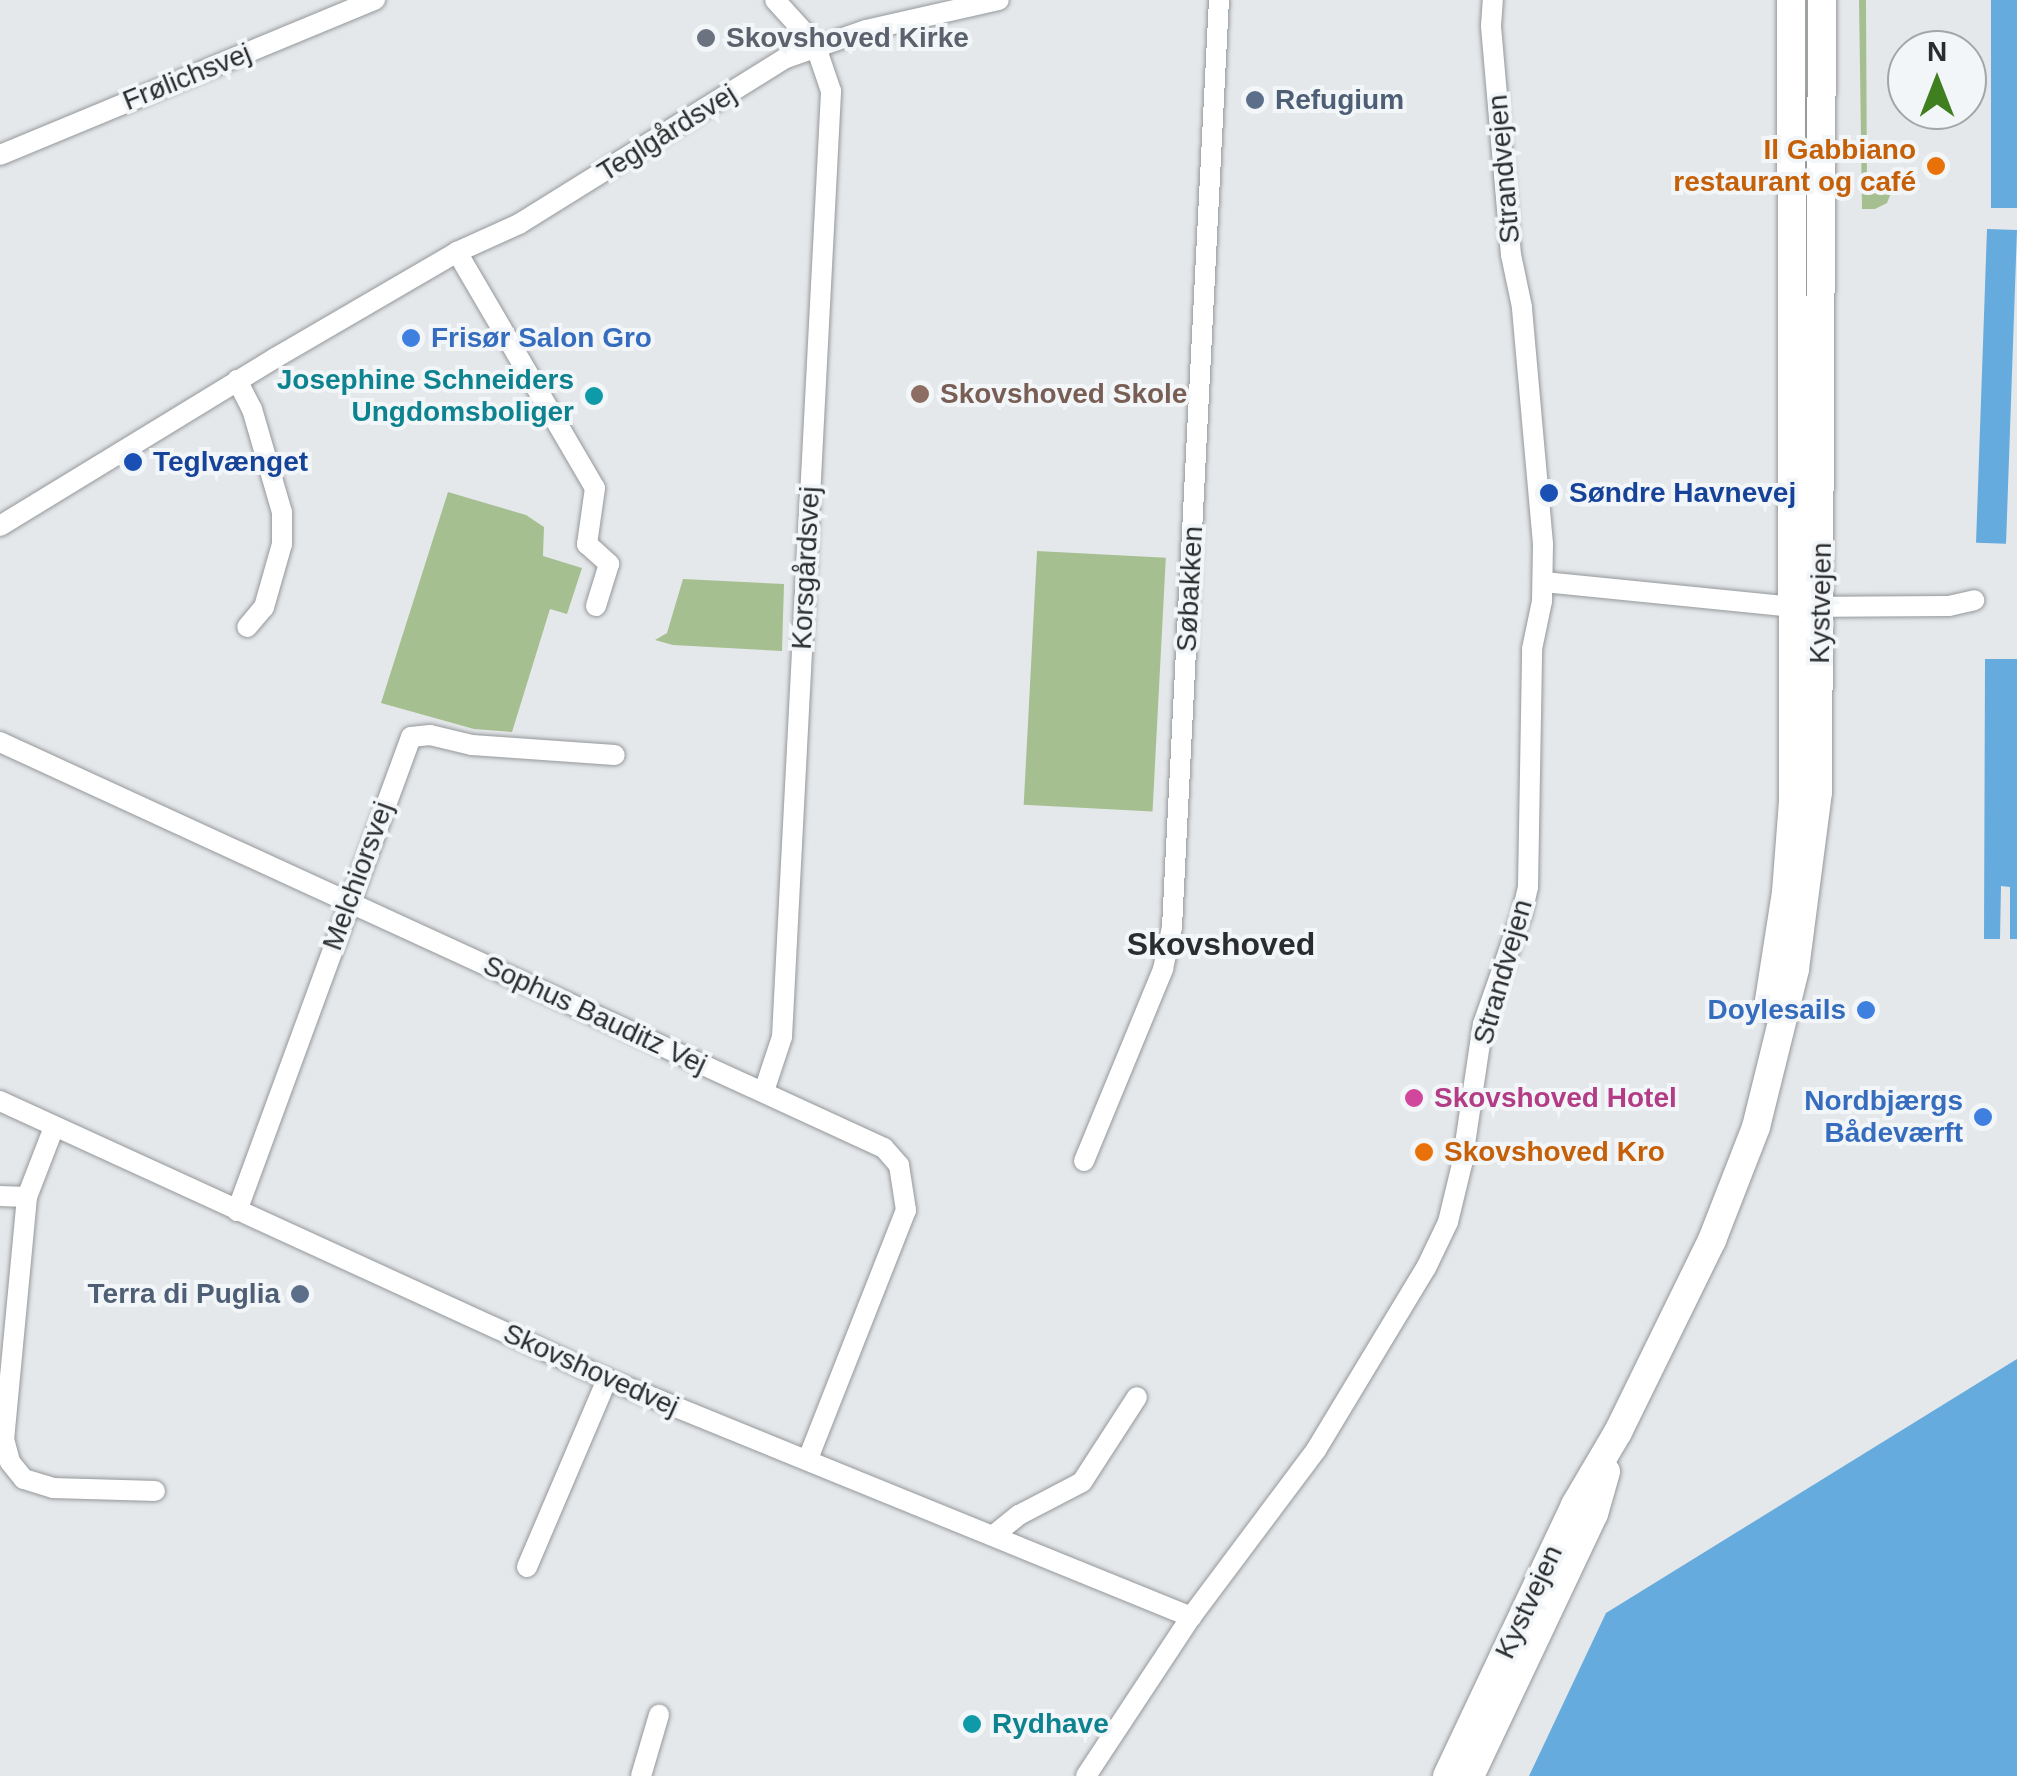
<!DOCTYPE html>
<html>
<head>
<meta charset="utf-8">
<style>
  body { margin:0 }
  #map { position:relative; width:2017px; height:1776px; overflow:hidden; background:#e5e8eb; font-family:Helvetica,sans-serif }
  div>[style] { position:absolute }
  [style*='--x'] { left:calc(var(--x)*1px); top:calc(var(--y)*1px); width:calc(var(--w)*1px); rotate:calc(var(--a)*1deg) }
  .green>* { inset:0; background:#a5bf91; transform-origin:0 0 }
  .water>* { inset:0; background:#65abde; transform-origin:0 0 }
  .roads { filter:drop-shadow(0 0 2px #95989a) drop-shadow(0 0 2px #95989a) }
  .street>* { height:20px; margin:-10px; padding:0 10px; transform-origin:10px; border-radius:10px; background:#fff }
  .secondary>* { height:28px; margin:-14px; padding:0 14px; transform-origin:14px; border-radius:14px; background:#fff }
  .dots>* { width:28px; height:28px; translate:-50% -50%; box-sizing:border-box; border:5px solid #f3f6f8; border-radius:50% }
  span { translate:-50% -50%; white-space:nowrap; text-align:center; line-height:1.15; -webkit-text-stroke:8px #f3f6f8; paint-order:stroke }
  .worship-label { font-size:28px; color:#5b616d; font-weight:700 }
  .left { translate:0 -50%; text-align:left }
  .street-label { font-size:28px; color:#2b2c2d }
  .service-label { font-size:28px; color:#4e5e75; font-weight:700 }
  .right { translate:-100% -50%; text-align:right }
  .food-label { font-size:28px; color:#c56008; font-weight:700 }
  .shop-label { font-size:28px; color:#366cbe; font-weight:700 }
  .culture-label { font-size:28px; color:#0d838f; font-weight:700 }
  .education-label { font-size:28px; color:#785e54; font-weight:700 }
  .transit-label { font-size:28px; color:#164399; font-weight:700 }
  .hotel-label { font-size:28px; color:#b23c85; font-weight:700 }
  .quarter-label { font-size:32px; color:#2b2c2d; font-weight:700 }
  .north { position:absolute; left:1887px; top:30px; width:100px; height:100px; box-sizing:border-box; background:#f3f6f8; border:2px solid #a3a5a7; border-radius:50%; rotate:0deg; font-size:28px; font-weight:700; line-height:40px; text-align:center; color:#2b2c2d }
  .north::after { content:''; display:block; margin:auto; width:35px; height:45px; background:#407f1f; clip-path:polygon(50% 0,100% 100%,50% 72%,0 100%) }
</style>
</head>
<body>
<div id="map">
  <div class="green">
    <div style="clip-path:polygon(1859px 0,1866px 0,1867px 192px,1891px 193px,1887px 203px,1875px 209px,1862px 209px)"></div>
    <div style="clip-path:polygon(448px 492px,526px 515px,544px 527px,543px 556px,582px 568px,567px 614px,550px 609px,512px 732px,474px 729px,381px 703px)"></div>
    <div style="left:1037px;top:551px;width:129px;height:254px;rotate:3deg"></div>
    <div style="clip-path:polygon(683px 579px,784px 584px,782px 651px,673px 645px,655px 640px,667px 633px)"></div>
  </div>
  <div class="water">
    <div style="left:1991px;top:0;width:26px;height:208px"></div>
    <div style="left:1987px;top:229px;width:30px;height:314px;rotate:2deg"></div>
    <div style="clip-path:polygon(1985px 659px,2017px 659px,2017px 939px,2010px 939px,2010px 887px,2001px 886px,2000px 939px,1984px 939px)"></div>
    <div style="clip-path:polygon(2017px 1359px,2017px 1776px,1529px 1776px,1606px 1613px)"></div>
  </div>
  <div class="roads">
    <div class="street">
      <div style="--x:0;--y:155;--w:406;--a:-22.5"></div>
      <div style="--x:457;--y:252;--w:273;--a:59.7"></div>
      <div style="--x:595;--y:488;--w:57;--a:98.1"></div>
      <div style="--x:587;--y:544;--w:30;--a:42"></div>
      <div style="--x:609;--y:564;--w:44;--a:107.2"></div>
      <div style="--x:237;--y:380;--w:33;--a:63"></div>
      <div style="--x:252;--y:409;--w:107;--a:73.8"></div>
      <div style="--x:282;--y:512;--w:32;--a:90"></div>
      <div style="--x:282;--y:544;--w:66;--a:105.9"></div>
      <div style="--x:264;--y:607;--w:26;--a:130"></div>
      <div style="--x:0;--y:526;--w:322;--a:-31.4"></div>
      <div style="--x:275;--y:358;--w:211;--a:-30.2"></div>
      <div style="--x:457;--y:252;--w:68;--a:-24.3"></div>
      <div style="--x:519;--y:224;--w:314;--a:-31.9"></div>
      <div style="--x:786;--y:58;--w:85;--a:-19.3"></div>
      <div style="--x:866;--y:30;--w:136;--a:-12.7"></div>
      <div style="--x:1544;--y:582;--w:251;--a:5.7"></div>
      <div style="--x:1794;--y:607;--w:155;--a:-0.4"></div>
      <div style="--x:1949;--y:606;--w:26;--a:-13"></div>
      <div style="--x:0;--y:742;--w:973;--a:24.67"></div>
      <div style="--x:884;--y:1148;--w:23;--a:49"></div>
      <div style="--x:899;--y:1165;--w:46;--a:81.2"></div>
      <div style="--x:906;--y:1210;--w:268;--a:111.5"></div>
      <div style="--x:764;--y:1091;--w:57;--a:-71.6"></div>
      <div style="--x:782;--y:1037;--w:947;--a:-87.03"></div>
      <div style="--x:831;--y:91;--w:50;--a:-108.8"></div>
      <div style="--x:815;--y:44;--w:59;--a:-132.3"></div>
      <div style="--x:0;--y:1101;--w:668;--a:24.61"></div>
      <div style="--x:607;--y:1379;--w:631;--a:22.17"></div>
      <div style="--x:54;--y:1127;--w:75;--a:111.1"></div>
      <div style="--x:27;--y:1197;--w:243;--a:95.4"></div>
      <div style="--x:4;--y:1439;--w:24;--a:75"></div>
      <div style="--x:10;--y:1462;--w:22;--a:51"></div>
      <div style="--x:24;--y:1479;--w:31;--a:17"></div>
      <div style="--x:54;--y:1488;--w:101;--a:1.7"></div>
      <div style="--x:1084;--y:1161;--w:208;--a:-67.6"></div>
      <div style="--x:1163;--y:969;--w:43;--a:-77.9"></div>
      <div style="--x:1172;--y:927;--w:928;--a:-87.1"></div>
      <div style="--x:0;--y:1196;--w:27;--a:2"></div>
      <div style="--x:237;--y:1211;--w:505;--a:-69.84"></div>
      <div style="--x:411;--y:737;--w:19;--a:-6"></div>
      <div style="--x:430;--y:735;--w:43;--a:13.4"></div>
      <div style="--x:472;--y:745;--w:143;--a:4"></div>
      <div style="--x:994;--y:1535;--w:32;--a:-39"></div>
      <div style="--x:1019;--y:1515;--w:71;--a:-27.6"></div>
      <div style="--x:1082;--y:1482;--w:101;--a:-57.1"></div>
      <div style="--x:527;--y:1567;--w:204;--a:-66.9"></div>
      <div style="--x:641;--y:1776;--w:64;--a:-73.6"></div>
      <div style="--x:1086;--y:1776;--w:191;--a:-56.6"></div>
      <div style="--x:1191;--y:1617;--w:209;--a:-53.2"></div>
      <div style="--x:1316;--y:1450;--w:213;--a:-58.9"></div>
      <div style="--x:1426;--y:1268;--w:51;--a:-64.4"></div>
      <div style="--x:1448;--y:1222;--w:60;--a:-76.4"></div>
      <div style="--x:1462;--y:1164;--w:142;--a:-81.5"></div>
      <div style="--x:1483;--y:1024;--w:118;--a:-70.6"></div>
      <div style="--x:1522;--y:913;--w:27;--a:-77"></div>
      <div style="--x:1528;--y:887;--w:238;--a:-89"></div>
      <div style="--x:1532;--y:649;--w:49;--a:-78.2"></div>
      <div style="--x:1542;--y:601;--w:57;--a:-89"></div>
      <div style="--x:1543;--y:544;--w:238;--a:-95.1"></div>
      <div style="--x:1522;--y:307;--w:53;--a:-101.9"></div>
      <div style="--x:1511;--y:255;--w:230;--a:-95"></div>
      <div style="--x:1491;--y:26;--w:26;--a:-86"></div>
    </div>
    <div class="secondary">
      <div style="--x:1768;--y:1007;--w:116;--a:-81.1"></div>
      <div style="--x:1786;--y:892;--w:92;--a:-85.6"></div>
      <div style="--x:1793;--y:800;--w:800;--a:-90.14"></div>
      <div style="--x:1447;--y:1776;--w:300;--a:-64.7"></div>
      <div style="--x:1575;--y:1505;--w:85;--a:-59.5"></div>
      <div style="--x:1618;--y:1432;--w:214;--a:-63.9"></div>
      <div style="--x:1712;--y:1240;--w:121;--a:-68.7"></div>
      <div style="--x:1756;--y:1127;--w:163;--a:-76.1"></div>
      <div style="--x:1795;--y:969;--w:178;--a:-82.6"></div>
      <div style="--x:1818;--y:792;--w:792;--a:-89.71"></div>
      <div style="--x:1470;--y:1776;--w:290;--a:-64.7"></div>
      <div style="--x:1594;--y:1514;--w:44;--a:-74.1"></div>
    </div>
  </div>
  <div class="dots">
    <div style="left:706px;top:38px;background:#6b7280"></div>
    <div style="left:1255px;top:100px;background:#5c6f8a"></div>
    <div style="left:1936px;top:166px;background:#e8710a"></div>
    <div style="left:411px;top:338px;background:#3f7fe0"></div>
    <div style="left:920px;top:394px;background:#8d6e63"></div>
    <div style="left:594px;top:396px;background:#0f9aa8"></div>
    <div style="left:133px;top:462px;background:#1a4fb4"></div>
    <div style="left:1549px;top:493px;background:#1a4fb4"></div>
    <div style="left:1866px;top:1010px;background:#3f7fe0"></div>
    <div style="left:1414px;top:1098px;background:#d1479c"></div>
    <div style="left:1983px;top:1117px;background:#3f7fe0"></div>
    <div style="left:1424px;top:1152px;background:#e8710a"></div>
    <div style="left:300px;top:1294px;background:#5c6f8a"></div>
    <div style="left:972px;top:1724px;background:#0f9aa8"></div>
  </div>
  <div class="worship-label">
    <span class="left" style="left:726px;top:38px">Skovshoved Kirke</span>
  </div>
  <div class="street-label">
    <span style="left:187px;top:77px;rotate:-22deg">Frølichsvej</span>
    <span style="left:667px;top:133px;rotate:-32deg">Teglgårdsvej</span>
    <span style="left:1504px;top:169px;rotate:-95deg">Strandvejen</span>
    <span style="left:806px;top:568px;rotate:-87deg">Korsgårdsvej</span>
    <span style="left:1190px;top:589px;rotate:-87deg">Søbakken</span>
    <span style="left:1821px;top:603px;rotate:-89deg">Kystvejen</span>
    <span style="left:358px;top:876px;rotate:-70deg">Melchiorsvej</span>
    <span style="left:1503px;top:972px;rotate:-74deg">Strandvejen</span>
    <span style="left:595px;top:1015px;rotate:25deg">Sophus Bauditz Vej</span>
    <span style="left:591px;top:1370px;rotate:24deg">Skovshovedvej</span>
    <span style="left:1529px;top:1602px;rotate:-65deg">Kystvejen</span>
  </div>
  <div class="service-label">
    <span class="left" style="left:1275px;top:100px">Refugium</span>
    <span class="right" style="left:280px;top:1294px">Terra di Puglia</span>
  </div>
  <div class="food-label">
    <span class="right" style="left:1916px;top:166px">Il Gabbiano<br>restaurant og café</span>
    <span class="left" style="left:1444px;top:1152px">Skovshoved Kro</span>
  </div>
  <div class="shop-label">
    <span class="left" style="left:431px;top:338px">Frisør Salon Gro</span>
    <span class="right" style="left:1846px;top:1010px">Doylesails</span>
    <span class="right" style="left:1963px;top:1117px">Nordbjærgs<br>Bådeværft</span>
  </div>
  <div class="culture-label">
    <span class="right" style="left:574px;top:396px">Josephine Schneiders<br>Ungdomsboliger</span>
    <span class="left" style="left:992px;top:1724px">Rydhave</span>
  </div>
  <div class="education-label">
    <span class="left" style="left:940px;top:394px">Skovshoved Skole</span>
  </div>
  <div class="transit-label">
    <span class="left" style="left:153px;top:462px">Teglvænget</span>
    <span class="left" style="left:1569px;top:493px">Søndre Havnevej</span>
  </div>
  <div class="hotel-label">
    <span class="left" style="left:1434px;top:1098px">Skovshoved Hotel</span>
  </div>
  <div class="quarter-label">
    <span style="left:1221px;top:944px">Skovshoved</span>
  </div>
  <div class="north">N</div>
</div>
</body>
</html>
